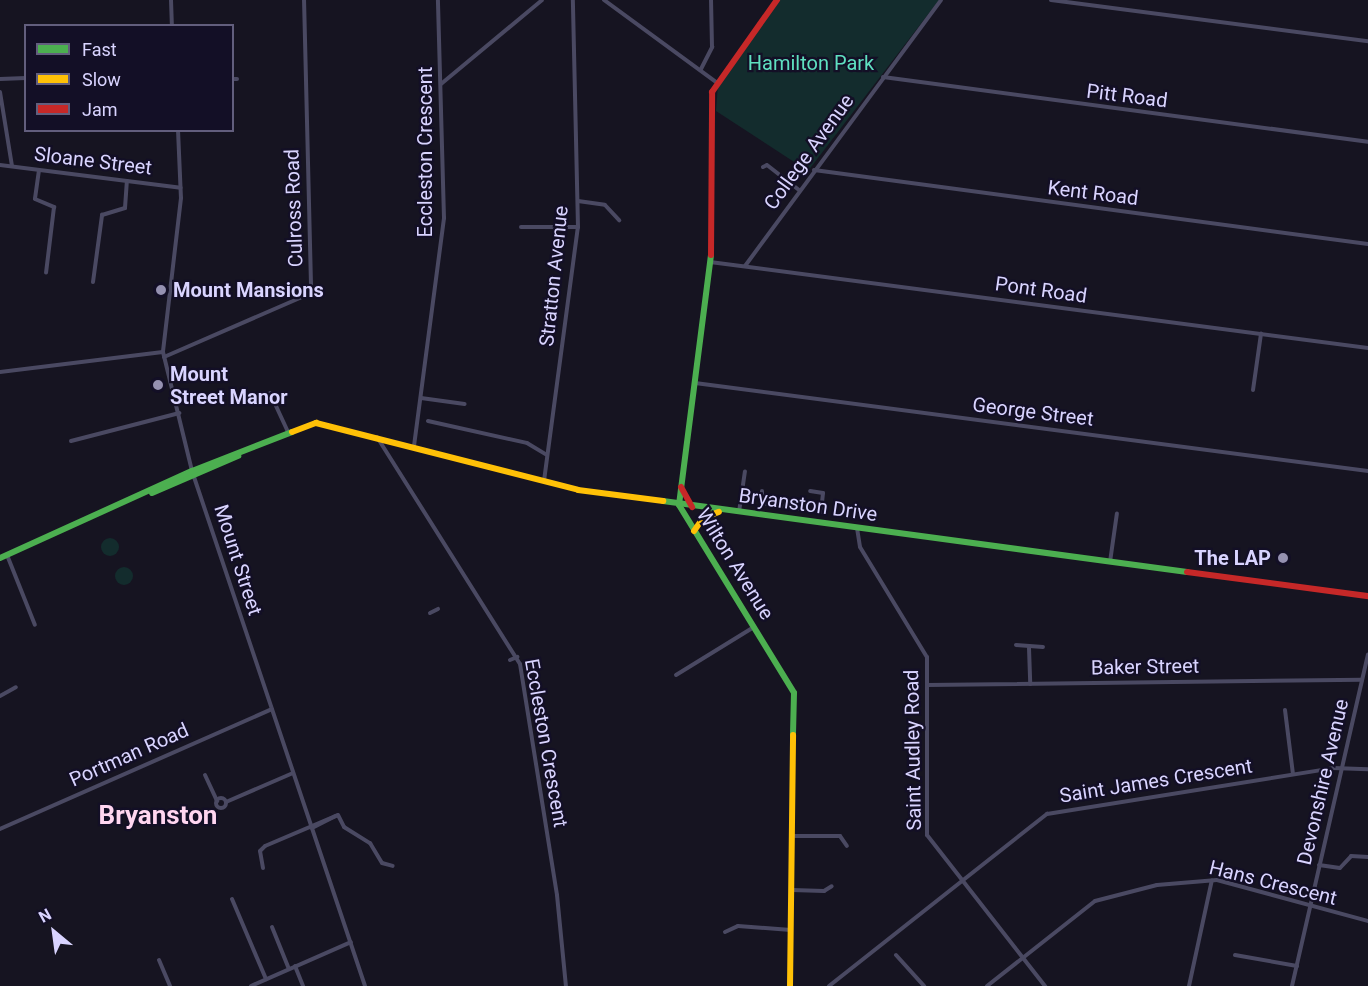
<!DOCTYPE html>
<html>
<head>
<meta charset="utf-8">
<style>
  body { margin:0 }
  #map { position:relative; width:1368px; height:986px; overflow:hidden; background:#161421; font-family:Roboto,sans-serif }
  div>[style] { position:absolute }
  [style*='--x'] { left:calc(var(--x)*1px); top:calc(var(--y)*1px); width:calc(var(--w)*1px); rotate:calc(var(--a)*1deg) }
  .green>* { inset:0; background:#132c2d }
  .round { border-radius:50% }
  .street>* { height:4px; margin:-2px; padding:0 2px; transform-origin:2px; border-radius:2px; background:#4a4962 }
  .street>.ring { margin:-2px; padding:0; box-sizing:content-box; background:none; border:4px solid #4a4962; border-radius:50% }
  .fast>* { height:6px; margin:-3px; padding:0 3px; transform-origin:3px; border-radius:3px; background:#4caf50 }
  .slow>* { height:6px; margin:-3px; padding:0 3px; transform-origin:3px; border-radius:3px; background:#ffc107 }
  .jam>* { height:6px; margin:-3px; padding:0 3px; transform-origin:3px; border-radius:3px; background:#c62828 }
  .dots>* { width:16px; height:16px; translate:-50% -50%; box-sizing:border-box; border:3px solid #130f26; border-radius:50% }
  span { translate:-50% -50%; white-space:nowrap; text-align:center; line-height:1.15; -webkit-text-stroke:4.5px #130f26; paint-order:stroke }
  .park-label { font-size:20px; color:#5fe0c0 }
  .street-label { font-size:20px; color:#d9d4ff }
  .poi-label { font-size:20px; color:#d9d4ff; font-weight:700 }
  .left { translate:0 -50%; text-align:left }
  .right { translate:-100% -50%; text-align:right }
  .district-label { font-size:26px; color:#ffd6f0; font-weight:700 }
  .legend { position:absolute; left:24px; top:24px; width:210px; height:108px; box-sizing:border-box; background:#130f26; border:2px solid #625e7d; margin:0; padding:8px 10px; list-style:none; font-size:18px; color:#d9d4ff }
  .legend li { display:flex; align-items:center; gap:12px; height:30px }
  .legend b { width:30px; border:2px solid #625e7d }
  .north { position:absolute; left:24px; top:902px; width:60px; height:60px; -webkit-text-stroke:4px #130f26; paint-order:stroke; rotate:331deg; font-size:16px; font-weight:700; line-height:24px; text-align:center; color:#d9d4ff }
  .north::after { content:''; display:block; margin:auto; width:21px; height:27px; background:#d9d4ff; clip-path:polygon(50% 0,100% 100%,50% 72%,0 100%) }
</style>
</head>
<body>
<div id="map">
  <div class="green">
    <div style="clip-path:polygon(780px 0,939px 0,808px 171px,716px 111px,718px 84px)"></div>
    <div class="round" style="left:101px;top:538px;width:18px;height:18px"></div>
    <div class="round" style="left:115px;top:567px;width:18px;height:18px"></div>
  </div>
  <div class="street">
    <div style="--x:171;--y:0;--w:26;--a:88"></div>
    <div style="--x:604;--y:0;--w:139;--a:36.2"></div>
    <div style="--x:1051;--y:0;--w:320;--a:7.4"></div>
    <div style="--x:701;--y:69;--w:25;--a:-63"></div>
    <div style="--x:712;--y:47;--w:47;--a:-91.2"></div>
    <div style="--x:883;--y:77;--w:489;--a:7.6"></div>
    <div style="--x:0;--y:79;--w:26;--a:-2"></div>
    <div style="--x:232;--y:79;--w:5;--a:0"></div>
    <div style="--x:441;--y:84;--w:131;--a:-39.7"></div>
    <div style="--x:0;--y:92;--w:75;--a:80.8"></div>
    <div style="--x:178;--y:130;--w:68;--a:87.5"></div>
    <div style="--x:181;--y:198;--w:155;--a:96.7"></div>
    <div style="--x:163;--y:352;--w:122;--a:76.3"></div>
    <div style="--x:192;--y:471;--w:543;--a:71.43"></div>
    <div style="--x:0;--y:165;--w:182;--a:7.2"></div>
    <div style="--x:763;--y:167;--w:4;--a:-27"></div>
    <div style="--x:767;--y:165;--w:41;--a:38"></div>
    <div style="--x:39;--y:170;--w:29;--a:98"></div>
    <div style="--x:35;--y:199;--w:21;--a:23"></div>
    <div style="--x:54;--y:207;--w:66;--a:96.9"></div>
    <div style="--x:814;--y:170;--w:559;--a:7.61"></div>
    <div style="--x:578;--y:201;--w:27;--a:8"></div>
    <div style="--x:605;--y:205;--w:21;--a:47"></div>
    <div style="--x:521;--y:227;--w:57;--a:0"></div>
    <div style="--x:710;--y:262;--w:664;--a:7.45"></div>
    <div style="--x:745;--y:266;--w:330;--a:-53.6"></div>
    <div style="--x:93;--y:282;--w:68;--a:-82.3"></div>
    <div style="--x:102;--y:215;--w:24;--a:-17"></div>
    <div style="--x:125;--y:208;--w:27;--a:-86"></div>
    <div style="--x:164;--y:357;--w:148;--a:-23.5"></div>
    <div style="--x:300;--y:298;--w:17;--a:-50"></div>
    <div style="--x:311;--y:285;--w:285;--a:-91.4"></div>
    <div style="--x:0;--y:372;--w:164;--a:-7"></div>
    <div style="--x:695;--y:383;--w:679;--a:7.45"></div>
    <div style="--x:1253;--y:390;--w:57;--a:-81.9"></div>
    <div style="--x:270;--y:393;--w:43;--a:65.2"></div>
    <div style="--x:421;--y:398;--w:44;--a:7.8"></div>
    <div style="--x:428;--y:421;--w:101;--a:12.5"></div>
    <div style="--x:527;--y:443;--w:23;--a:31"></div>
    <div style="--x:377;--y:437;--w:268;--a:57.8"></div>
    <div style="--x:520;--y:664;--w:234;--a:80.9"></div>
    <div style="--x:557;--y:895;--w:91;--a:84.4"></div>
    <div style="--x:71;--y:441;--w:112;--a:-14.5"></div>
    <div style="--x:414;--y:446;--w:230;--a:-82.5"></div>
    <div style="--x:444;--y:218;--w:218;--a:-91.6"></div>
    <div style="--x:544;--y:481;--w:256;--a:-82.4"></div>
    <div style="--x:578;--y:227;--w:227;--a:-91.3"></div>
    <div style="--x:762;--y:491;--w:12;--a:90"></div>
    <div style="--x:762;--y:503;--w:60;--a:8.7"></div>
    <div style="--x:821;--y:512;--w:19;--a:-84"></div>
    <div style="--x:823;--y:493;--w:13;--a:-171"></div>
    <div style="--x:739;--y:512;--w:41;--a:-81.7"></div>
    <div style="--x:857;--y:528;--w:19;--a:81"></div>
    <div style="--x:860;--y:547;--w:129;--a:58.7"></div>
    <div style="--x:927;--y:657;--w:178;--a:90"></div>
    <div style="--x:927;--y:835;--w:192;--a:52"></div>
    <div style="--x:7;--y:555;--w:75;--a:68.2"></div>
    <div style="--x:1110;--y:562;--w:49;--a:-81.9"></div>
    <div style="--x:430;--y:613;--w:9;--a:-27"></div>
    <div style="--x:1016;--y:645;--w:27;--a:4"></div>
    <div style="--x:1029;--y:648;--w:36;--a:88"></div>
    <div style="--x:510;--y:660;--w:8;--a:-23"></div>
    <div style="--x:676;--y:675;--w:92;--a:-31.6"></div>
    <div style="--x:927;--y:685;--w:435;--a:-0.7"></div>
    <div style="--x:0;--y:696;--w:18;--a:-29"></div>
    <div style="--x:1285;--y:710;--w:64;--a:82.9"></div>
    <div style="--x:205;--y:775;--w:29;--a:65"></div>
    <div class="ring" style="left:216px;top:798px;width:6px;height:6px"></div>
    <div style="--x:226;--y:802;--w:73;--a:-23.4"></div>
    <div style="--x:312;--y:828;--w:27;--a:-27"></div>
    <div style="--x:0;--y:829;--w:297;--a:-23.8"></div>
    <div style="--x:793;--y:836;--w:47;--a:0"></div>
    <div style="--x:840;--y:836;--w:12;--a:55"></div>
    <div style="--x:1319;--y:865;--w:21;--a:8"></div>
    <div style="--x:1340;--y:868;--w:16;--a:-47"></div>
    <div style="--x:1351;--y:856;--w:17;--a:3"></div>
    <div style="--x:263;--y:868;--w:17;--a:-100"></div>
    <div style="--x:260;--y:851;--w:7;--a:-45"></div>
    <div style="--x:265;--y:846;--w:79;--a:-23"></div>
    <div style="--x:338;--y:815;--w:13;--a:63"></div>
    <div style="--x:344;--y:827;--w:31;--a:32"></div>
    <div style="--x:370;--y:843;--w:23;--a:59"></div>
    <div style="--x:382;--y:863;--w:11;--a:15"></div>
    <div style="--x:792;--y:890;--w:32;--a:2"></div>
    <div style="--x:824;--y:891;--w:9;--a:-32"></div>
    <div style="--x:232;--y:899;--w:87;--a:67"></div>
    <div style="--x:272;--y:927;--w:45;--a:68"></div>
    <div style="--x:725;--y:932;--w:14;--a:-25"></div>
    <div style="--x:738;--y:926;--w:53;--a:4.3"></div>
    <div style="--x:896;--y:955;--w:42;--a:47.9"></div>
    <div style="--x:1235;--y:955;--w:63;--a:10.1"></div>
    <div style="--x:159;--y:960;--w:28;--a:67"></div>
    <div style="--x:295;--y:966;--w:22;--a:68"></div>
    <div style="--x:251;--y:986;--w:109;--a:-23.7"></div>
    <div style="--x:829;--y:986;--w:278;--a:-38.3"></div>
    <div style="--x:1047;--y:814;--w:290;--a:-9.1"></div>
    <div style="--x:1333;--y:768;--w:35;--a:2"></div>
    <div style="--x:987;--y:986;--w:137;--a:-38.2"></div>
    <div style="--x:1095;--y:901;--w:64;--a:-14.5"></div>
    <div style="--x:1157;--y:885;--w:60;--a:-4.8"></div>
    <div style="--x:1217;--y:880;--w:156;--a:15.2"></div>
    <div style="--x:1189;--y:986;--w:108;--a:-77.8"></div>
    <div style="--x:1292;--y:986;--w:340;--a:-77.1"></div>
  </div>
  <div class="fast">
    <div style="--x:711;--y:255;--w:252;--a:97.3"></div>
    <div style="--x:679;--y:505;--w:220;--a:58.5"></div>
    <div style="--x:794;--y:693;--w:42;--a:91.4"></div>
    <div style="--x:152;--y:493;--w:94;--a:-23.3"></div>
    <div style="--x:663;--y:501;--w:529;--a:7.72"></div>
    <div style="--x:0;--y:558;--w:211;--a:-24.4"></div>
    <div style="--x:192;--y:471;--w:107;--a:-21.3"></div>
  </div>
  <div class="slow">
    <div style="--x:292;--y:432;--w:26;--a:-21"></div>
    <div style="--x:316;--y:423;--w:270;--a:14.3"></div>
    <div style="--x:578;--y:490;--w:86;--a:7.4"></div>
    <div style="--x:694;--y:531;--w:16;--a:-55"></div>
    <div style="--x:703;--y:518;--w:17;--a:-21"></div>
    <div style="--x:790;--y:986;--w:251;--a:-89.3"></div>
  </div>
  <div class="jam">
    <div style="--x:711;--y:255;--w:163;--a:-89.6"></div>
    <div style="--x:712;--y:92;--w:113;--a:-54.8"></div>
    <div style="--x:681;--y:487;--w:23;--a:61"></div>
    <div style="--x:1187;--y:572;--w:183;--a:7.6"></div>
  </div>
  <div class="dots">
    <div style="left:161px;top:290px;background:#9591b1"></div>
    <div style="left:158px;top:385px;background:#9591b1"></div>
    <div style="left:1283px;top:558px;background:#9591b1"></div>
  </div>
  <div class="park-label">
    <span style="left:811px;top:63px">Hamilton Park</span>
  </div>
  <div class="street-label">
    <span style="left:1127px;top:96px;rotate:7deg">Pitt Road</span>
    <span style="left:425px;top:152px;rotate:-90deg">Eccleston Crescent</span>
    <span style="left:809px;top:152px;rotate:-54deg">College Avenue</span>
    <span style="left:93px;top:161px;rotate:7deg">Sloane Street</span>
    <span style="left:1093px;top:193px;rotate:7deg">Kent Road</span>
    <span style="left:294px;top:208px;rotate:-92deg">Culross Road</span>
    <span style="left:554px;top:276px;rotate:-84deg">Stratton Avenue</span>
    <span style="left:1041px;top:290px;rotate:8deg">Pont Road</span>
    <span style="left:1033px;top:412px;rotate:7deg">George Street</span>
    <span style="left:808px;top:505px;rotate:8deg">Bryanston Drive</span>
    <span style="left:238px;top:560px;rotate:72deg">Mount Street</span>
    <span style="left:735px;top:564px;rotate:58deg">Wilton Avenue</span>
    <span style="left:1145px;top:667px;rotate:-1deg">Baker Street</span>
    <span style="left:546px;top:743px;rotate:80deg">Eccleston Crescent</span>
    <span style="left:913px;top:750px;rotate:-91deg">Saint Audley Road</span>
    <span style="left:129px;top:755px;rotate:-24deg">Portman Road</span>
    <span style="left:1156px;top:781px;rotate:-9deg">Saint James Crescent</span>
    <span style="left:1323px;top:782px;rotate:-77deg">Devonshire Avenue</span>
    <span style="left:1273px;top:883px;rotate:14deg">Hans Crescent</span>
  </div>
  <div class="poi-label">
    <span class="left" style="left:173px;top:290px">Mount Mansions</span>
    <span class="left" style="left:170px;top:386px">Mount<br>Street Manor</span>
    <span class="right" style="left:1271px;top:558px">The LAP</span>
  </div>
  <div class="district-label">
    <span style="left:158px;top:816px">Bryanston</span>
  </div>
  <ul class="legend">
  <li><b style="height:8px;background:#4caf50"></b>Fast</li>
  <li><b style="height:8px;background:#ffc107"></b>Slow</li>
  <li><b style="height:8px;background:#c62828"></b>Jam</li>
  </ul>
  <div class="north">N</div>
</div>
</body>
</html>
